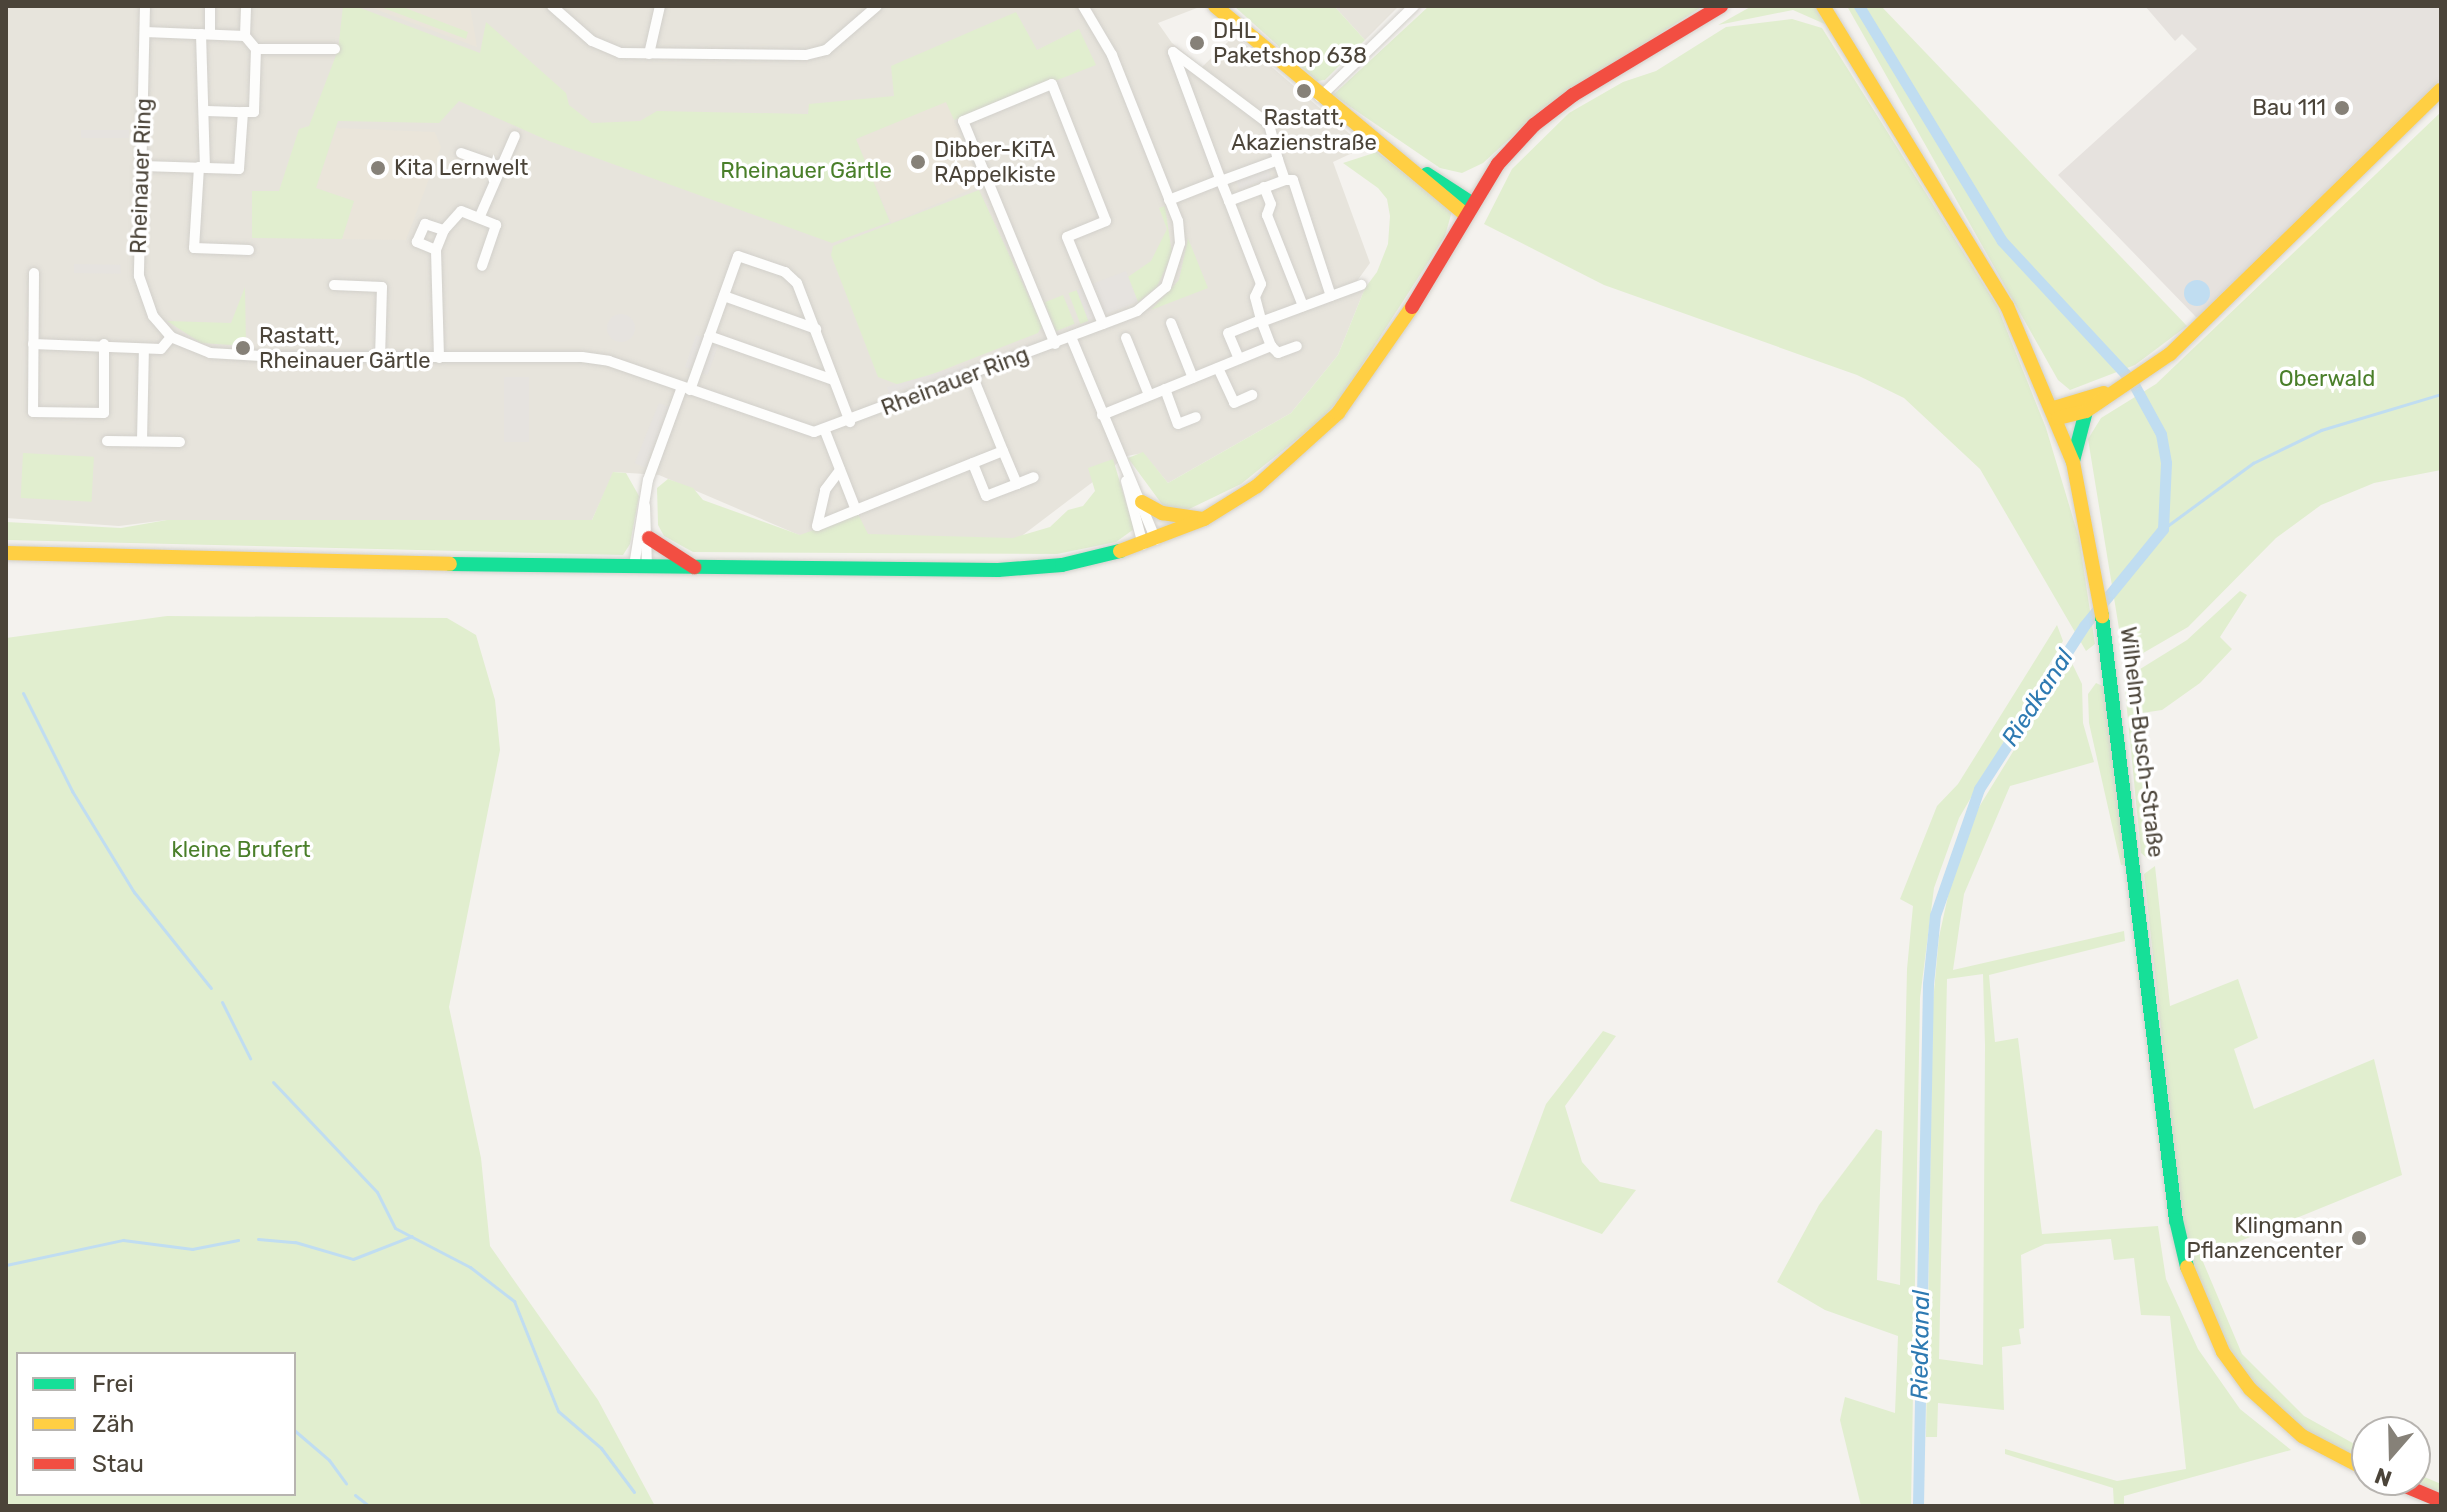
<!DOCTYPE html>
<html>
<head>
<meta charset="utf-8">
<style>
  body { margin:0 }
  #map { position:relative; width:2447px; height:1512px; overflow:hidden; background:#f4f2ee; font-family:Rubik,sans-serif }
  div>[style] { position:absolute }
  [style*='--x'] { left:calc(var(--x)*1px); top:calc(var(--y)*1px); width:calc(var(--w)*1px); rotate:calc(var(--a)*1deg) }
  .residential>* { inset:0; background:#e7e4dc }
  .industrial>* { inset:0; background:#e6e2de }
  .education>* { inset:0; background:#eae5da; transform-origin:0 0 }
  .green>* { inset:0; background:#e1eecf; transform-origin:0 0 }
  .parking>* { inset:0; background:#e6e3df; transform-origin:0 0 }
  .round { border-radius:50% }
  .water>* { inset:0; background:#c0ddf1 }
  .stream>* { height:3px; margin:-1.5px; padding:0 1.5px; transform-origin:1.5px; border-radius:1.5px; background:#c0ddf1 }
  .canal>* { height:11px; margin:-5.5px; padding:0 5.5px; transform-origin:5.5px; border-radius:5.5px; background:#c0ddf1 }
  .roads { filter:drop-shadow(0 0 2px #d2d0cb) drop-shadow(0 0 2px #d2d0cb) }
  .street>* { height:10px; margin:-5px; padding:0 5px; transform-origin:5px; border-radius:5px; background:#fdfdfc }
  .fast>* { height:14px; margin:-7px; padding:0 7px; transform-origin:7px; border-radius:7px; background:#16e098 }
  .slow>* { height:14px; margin:-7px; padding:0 7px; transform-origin:7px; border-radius:7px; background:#ffcf43 }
  .jam>* { height:14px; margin:-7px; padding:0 7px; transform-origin:7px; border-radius:7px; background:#f24e42 }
  .dots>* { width:22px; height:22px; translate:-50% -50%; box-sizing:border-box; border:4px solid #fff; border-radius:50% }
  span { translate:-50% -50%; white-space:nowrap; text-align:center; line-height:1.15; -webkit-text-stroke:7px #fff; paint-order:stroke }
  .poi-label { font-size:22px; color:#4b4439 }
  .left { translate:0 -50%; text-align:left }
  .right { translate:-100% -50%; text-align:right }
  .park-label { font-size:22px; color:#4a7f2a }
  .street-label { font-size:22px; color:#4b4439 }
  .water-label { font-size:24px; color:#2e7ab2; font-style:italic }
  .frame { position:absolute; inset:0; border:8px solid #4b4439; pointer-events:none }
  .legend { position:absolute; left:16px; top:1352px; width:280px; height:144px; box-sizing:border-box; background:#fff; border:2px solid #b7b4b0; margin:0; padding:10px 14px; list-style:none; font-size:24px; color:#4b4439 }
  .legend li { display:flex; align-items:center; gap:16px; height:40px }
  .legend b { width:40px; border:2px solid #b7b4b0 }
  .north { position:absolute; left:2351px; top:1416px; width:80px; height:80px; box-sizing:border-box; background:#fff; border:2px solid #b7b4b0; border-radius:50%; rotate:200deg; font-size:22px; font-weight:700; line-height:32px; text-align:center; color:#4b4439 }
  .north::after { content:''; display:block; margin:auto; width:28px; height:36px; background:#868178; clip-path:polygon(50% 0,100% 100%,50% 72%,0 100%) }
</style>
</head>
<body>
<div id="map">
  <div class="residential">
    <div style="clip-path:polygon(6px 6px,1202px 6px,1158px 23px,1172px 43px,1202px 67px,1230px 40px,1239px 39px,1365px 147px,1333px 162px,1370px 263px,1357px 281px,1365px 288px,1338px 355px,1291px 413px,1168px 483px,1143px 453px,1127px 456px,1007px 547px,799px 535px,659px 475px,614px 472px,592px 520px,167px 520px,119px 526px,6px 518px)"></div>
    <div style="clip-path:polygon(1334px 6px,1399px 6px,1365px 40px)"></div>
  </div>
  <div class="industrial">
    <div style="clip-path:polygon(2145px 6px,2441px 6px,2441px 79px,2197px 318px,2058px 175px,2197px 49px,2182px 34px,2175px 41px)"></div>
  </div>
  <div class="education">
    <div style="clip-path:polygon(367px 6px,470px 6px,477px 47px)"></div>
    <div style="left:946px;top:101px;width:91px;height:98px;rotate:67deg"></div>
    <div style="clip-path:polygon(336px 128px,435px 132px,441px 147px,406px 240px,342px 239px,354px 201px,316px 188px)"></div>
  </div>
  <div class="green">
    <div style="clip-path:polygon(343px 6px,355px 6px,480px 53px,486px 22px,566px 93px,569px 105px,592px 123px,640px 121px,657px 111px,808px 114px,809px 104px,894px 96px,891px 66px,1016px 12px,1037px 50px,1079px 29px,1096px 65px,954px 120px,946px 102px,856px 139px,890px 222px,832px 243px,549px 141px,459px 101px,439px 123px,338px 121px,316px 188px,354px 201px,342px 239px,252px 238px,252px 191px,279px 191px,299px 129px,309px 126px,338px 50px)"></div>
    <div style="clip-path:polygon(378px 6px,400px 6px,468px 32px,466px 39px)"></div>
    <div style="clip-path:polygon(1234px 6px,1334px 6px,1365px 40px,1325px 80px,1317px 81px)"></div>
    <div style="clip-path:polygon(1429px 6px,1703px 6px,1542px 109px,1483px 163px,1462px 173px,1440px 168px,1333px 95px)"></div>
    <div style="clip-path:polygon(1752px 6px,1815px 6px,1827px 25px,1793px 10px,1718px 25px)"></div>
    <div style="clip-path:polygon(1847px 6px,1881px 6px,2187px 326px,2135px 365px,2070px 390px,2058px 380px)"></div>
    <div style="clip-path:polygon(1792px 19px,1822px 28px,1997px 306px,2046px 428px,2079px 538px,2095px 644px,2086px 651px,1980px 469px,1904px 398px,1857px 375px,1604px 285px,1484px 224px,1512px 169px,1569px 113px,1623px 82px,1656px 71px,1726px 27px)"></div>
    <div style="clip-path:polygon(2441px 112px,2441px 470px,2374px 483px,2321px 505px,2276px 538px,2188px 627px,2138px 656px,2123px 653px,2088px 439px,2101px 418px,2156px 384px)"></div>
    <div style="clip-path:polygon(1377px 152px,1452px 211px,1445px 236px,1342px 396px,1322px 419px,1241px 484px,1185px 511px,1164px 507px,1128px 458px,1143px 452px,1168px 483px,1291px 413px,1338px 355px,1365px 288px,1377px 272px,1388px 244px,1390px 216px,1387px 199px,1378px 188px,1343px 163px)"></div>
    <div style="clip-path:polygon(979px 190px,1042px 325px,1038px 333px,902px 386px,878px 377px,831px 255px,833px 246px)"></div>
    <div style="clip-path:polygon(1165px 206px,1172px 254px,1157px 287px,1138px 302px,1128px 277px,1151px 261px,1167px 229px,1159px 208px)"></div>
    <div style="clip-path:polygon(1188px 238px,1208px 288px,1151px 310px,1179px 280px)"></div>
    <div style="clip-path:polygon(245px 287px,246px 346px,201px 343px,167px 321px,231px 323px)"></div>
    <div style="left:1077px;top:290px;width:33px;height:9px;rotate:69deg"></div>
    <div style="left:1063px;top:295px;width:31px;height:20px;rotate:68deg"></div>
    <div style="left:23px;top:453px;width:71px;height:45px;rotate:3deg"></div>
    <div style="clip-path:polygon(1113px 459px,1134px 529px,1116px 542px,1057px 554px,693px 552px,664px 536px,658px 525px,657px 488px,668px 479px,693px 488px,703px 500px,800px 535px,858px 514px,868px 534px,1013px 538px,1050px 527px,1068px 510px,1083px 506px,1095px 491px,1088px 468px)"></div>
    <div style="clip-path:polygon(613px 472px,626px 473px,639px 496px,630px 544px,623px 555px,6px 540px,6px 522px,121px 528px,167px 520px,592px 520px)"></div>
    <div style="clip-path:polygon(2240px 591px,2247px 595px,2220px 637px,2232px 649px,2200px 683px,2162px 710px,2142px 713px,2156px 859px,2147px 858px,2141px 853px,2124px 679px,2187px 640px)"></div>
    <div style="clip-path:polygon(evenodd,167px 616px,447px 618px,476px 635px,495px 700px,500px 750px,449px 1007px,481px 1158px,490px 1246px,598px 1400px,655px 1506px,6px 1506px,6px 638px,167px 616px,18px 1354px,294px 1354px,294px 1494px,18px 1494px,18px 1354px)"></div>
    <div style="clip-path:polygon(2057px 625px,2063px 641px,1959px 818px,1934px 888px,1920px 998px,1911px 1506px,1861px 1506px,1840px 1420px,1845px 1397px,1895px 1413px,1898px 1336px,1825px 1310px,1777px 1282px,1819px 1205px,1876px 1129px,1882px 1131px,1877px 1280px,1900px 1285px,1907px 969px,1913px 906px,1900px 899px,1937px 806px,1958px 784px)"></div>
    <div style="clip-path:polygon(evenodd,2070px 659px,2082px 684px,2083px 723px,2094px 762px,2010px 786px,1964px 894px,1953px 970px,2124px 931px,2125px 941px,1989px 975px,1995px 1042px,2018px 1038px,2042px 1234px,2158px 1226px,2166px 1279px,2198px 1349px,2240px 1409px,2291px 1450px,2124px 1496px,2124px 1506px,2114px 1506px,2113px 1488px,2005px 1454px,2005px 1449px,2117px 1481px,2186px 1469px,2170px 1316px,2141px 1315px,2134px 1258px,2114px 1260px,2111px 1239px,2045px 1244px,2021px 1255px,2024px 1328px,2019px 1329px,2021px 1344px,2002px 1347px,2004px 1410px,1938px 1403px,1937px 1437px,1926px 1437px,1933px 1002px,1939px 937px,1957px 855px,1979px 807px,2070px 659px,1983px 974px,1985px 1045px,1983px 1365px,1939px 1359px,1947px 979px,1983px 974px)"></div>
    <div style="clip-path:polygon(2096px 683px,2107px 688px,2130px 864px,2121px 865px,2089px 723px,2088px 694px)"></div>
    <div style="clip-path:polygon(2155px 866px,2170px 1006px,2238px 979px,2258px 1038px,2234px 1049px,2254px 1109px,2374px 1059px,2402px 1175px,2201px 1257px,2242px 1354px,2304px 1416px,2367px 1451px,2367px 1463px,2305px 1430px,2251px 1382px,2211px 1319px,2186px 1241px,2177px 1172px,2144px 874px)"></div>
    <div style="clip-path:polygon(1603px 1031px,1616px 1036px,1565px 1106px,1582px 1162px,1600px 1182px,1636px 1190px,1602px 1234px,1510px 1201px,1546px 1104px)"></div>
    <div style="clip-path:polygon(2415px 1473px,2441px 1484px,2441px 1495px,2405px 1480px,2415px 1480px)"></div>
  </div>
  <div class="parking">
    <div style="left:81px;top:130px;width:48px;height:8px"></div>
    <div style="left:1268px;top:169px;width:9px;height:34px;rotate:69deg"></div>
    <div style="left:74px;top:264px;width:47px;height:9px;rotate:1deg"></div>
    <div style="left:1126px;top:271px;width:33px;height:53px;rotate:69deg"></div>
    <div class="round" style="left:607px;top:314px;width:28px;height:28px"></div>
    <div style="left:696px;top:335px;width:24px;height:34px;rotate:19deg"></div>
    <div style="left:964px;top:365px;width:7px;height:80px;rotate:74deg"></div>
    <div style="left:504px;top:377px;width:25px;height:65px"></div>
    <div style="left:659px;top:403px;width:11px;height:65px;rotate:22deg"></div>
  </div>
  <div class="water">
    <div class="round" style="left:2184px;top:280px;width:26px;height:26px"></div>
  </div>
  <div class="stream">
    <div style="--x:2163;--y:529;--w:112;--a:-36.3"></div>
    <div style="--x:2253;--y:463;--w:76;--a:-25.9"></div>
    <div style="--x:2321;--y:430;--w:125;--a:-16.7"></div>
    <div style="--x:23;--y:693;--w:110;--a:63.4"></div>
    <div style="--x:72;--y:791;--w:119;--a:58.5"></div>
    <div style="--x:134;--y:892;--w:123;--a:51.3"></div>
    <div style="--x:222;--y:1002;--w:63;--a:63.4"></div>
    <div style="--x:273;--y:1082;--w:151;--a:46.6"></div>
    <div style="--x:377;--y:1192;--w:40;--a:63.4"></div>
    <div style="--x:395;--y:1228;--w:85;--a:27.5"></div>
    <div style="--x:470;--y:1267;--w:56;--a:37.7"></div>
    <div style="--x:514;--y:1301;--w:118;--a:68.2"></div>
    <div style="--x:558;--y:1411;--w:57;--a:40.7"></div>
    <div style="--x:601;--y:1448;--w:55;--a:53.1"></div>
    <div style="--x:258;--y:1239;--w:37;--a:5"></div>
    <div style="--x:295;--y:1242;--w:60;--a:16.3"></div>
    <div style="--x:353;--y:1259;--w:63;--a:-21.3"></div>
    <div style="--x:6;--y:1265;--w:120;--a:-12.1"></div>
    <div style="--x:123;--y:1240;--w:70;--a:7.4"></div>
    <div style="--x:192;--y:1249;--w:47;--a:-11.1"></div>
    <div style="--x:294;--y:1430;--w:46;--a:40.6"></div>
    <div style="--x:329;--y:1460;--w:29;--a:54"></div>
    <div style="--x:355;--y:1495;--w:18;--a:38"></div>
    <div style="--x:642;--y:1505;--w:1;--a:90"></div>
  </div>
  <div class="canal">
    <div style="--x:1859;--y:6;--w:275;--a:58.7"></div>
    <div style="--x:2002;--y:241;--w:191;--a:47.1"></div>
    <div style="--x:2132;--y:381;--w:60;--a:61.3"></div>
    <div style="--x:2161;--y:434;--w:29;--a:80"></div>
    <div style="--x:2166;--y:463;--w:66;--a:92.6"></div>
    <div style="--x:2163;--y:529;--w:125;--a:129.2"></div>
    <div style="--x:2084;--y:626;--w:194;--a:122.8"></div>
    <div style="--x:1979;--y:789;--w:133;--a:109.2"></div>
    <div style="--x:1935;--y:915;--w:69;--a:95.8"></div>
    <div style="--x:1928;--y:984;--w:522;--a:91.1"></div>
  </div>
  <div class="roads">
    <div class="street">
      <div style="--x:145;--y:6;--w:270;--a:91.3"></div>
      <div style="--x:139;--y:276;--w:42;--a:70.7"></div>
      <div style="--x:153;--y:316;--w:28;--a:49"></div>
      <div style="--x:171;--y:337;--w:42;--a:22.3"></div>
      <div style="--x:210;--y:353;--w:68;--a:3.4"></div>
      <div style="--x:278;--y:357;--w:304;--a:0"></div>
      <div style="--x:582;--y:357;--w:27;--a:8"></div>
      <div style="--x:609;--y:361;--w:217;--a:19.1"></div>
      <div style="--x:814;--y:432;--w:345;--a:-20.5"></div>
      <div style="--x:1137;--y:311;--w:38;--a:-40"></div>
      <div style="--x:1166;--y:287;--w:46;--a:-72.3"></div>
      <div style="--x:1180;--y:243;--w:22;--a:-95"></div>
      <div style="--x:1178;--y:221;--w:179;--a:-111.7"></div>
      <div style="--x:1112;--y:55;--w:57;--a:-120.6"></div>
      <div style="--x:210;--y:6;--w:28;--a:90"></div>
      <div style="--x:552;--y:6;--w:53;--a:41.2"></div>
      <div style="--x:592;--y:41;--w:30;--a:23"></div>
      <div style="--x:620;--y:53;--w:186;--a:0.6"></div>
      <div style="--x:806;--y:55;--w:21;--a:-14"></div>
      <div style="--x:826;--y:50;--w:67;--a:-40.8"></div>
      <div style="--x:145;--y:32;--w:100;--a:2.3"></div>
      <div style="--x:245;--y:36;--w:17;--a:50"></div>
      <div style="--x:256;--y:49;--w:79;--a:0"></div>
      <div style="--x:201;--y:34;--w:133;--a:88.3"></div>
      <div style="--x:245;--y:36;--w:30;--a:-88"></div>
      <div style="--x:1173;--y:52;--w:120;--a:36.9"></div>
      <div style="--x:1269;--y:124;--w:37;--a:76"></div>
      <div style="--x:1173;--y:52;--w:138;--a:69.6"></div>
      <div style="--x:649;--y:54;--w:49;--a:-77.1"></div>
      <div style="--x:1320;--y:97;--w:131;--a:-44.1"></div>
      <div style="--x:207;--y:111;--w:36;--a:2"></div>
      <div style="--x:461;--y:153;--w:46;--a:19.2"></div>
      <div style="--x:142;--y:166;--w:97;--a:1.8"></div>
      <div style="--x:239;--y:169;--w:57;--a:-86"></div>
      <div style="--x:243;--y:112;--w:11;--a:0"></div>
      <div style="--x:254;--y:112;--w:63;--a:-88.2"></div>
      <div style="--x:199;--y:167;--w:81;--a:93.5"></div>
      <div style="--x:194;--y:248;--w:55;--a:2.1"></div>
      <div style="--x:1285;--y:180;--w:60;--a:159.4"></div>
      <div style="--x:1229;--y:201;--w:22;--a:-112"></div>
      <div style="--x:1221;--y:181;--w:61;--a:-20.2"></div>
      <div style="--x:1278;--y:160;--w:21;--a:71"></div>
      <div style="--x:1285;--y:180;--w:8;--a:0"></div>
      <div style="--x:1293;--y:180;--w:122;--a:71.9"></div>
      <div style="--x:1264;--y:187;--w:18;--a:68"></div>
      <div style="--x:1271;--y:204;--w:12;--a:110"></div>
      <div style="--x:1267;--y:215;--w:98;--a:68.4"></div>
      <div style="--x:1169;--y:200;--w:55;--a:-21.4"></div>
      <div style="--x:1229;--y:201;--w:89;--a:68.9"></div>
      <div style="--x:1261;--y:284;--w:14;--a:115"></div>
      <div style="--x:1255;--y:297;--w:24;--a:75"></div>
      <div style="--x:480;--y:216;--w:87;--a:-66.4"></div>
      <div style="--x:444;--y:230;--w:25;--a:-48"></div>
      <div style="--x:461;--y:211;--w:38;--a:22"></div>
      <div style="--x:496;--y:225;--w:43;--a:108.9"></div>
      <div style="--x:436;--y:250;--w:21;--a:-157"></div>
      <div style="--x:417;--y:242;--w:20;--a:-66"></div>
      <div style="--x:425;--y:224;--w:20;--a:18"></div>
      <div style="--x:444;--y:230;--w:22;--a:112"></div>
      <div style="--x:436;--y:250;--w:108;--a:88.4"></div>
      <div style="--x:34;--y:273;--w:139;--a:90.4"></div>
      <div style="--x:33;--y:412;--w:71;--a:0.8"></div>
      <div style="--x:104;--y:413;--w:69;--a:-90"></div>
      <div style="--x:334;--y:285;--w:48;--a:2.4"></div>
      <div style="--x:382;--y:287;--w:71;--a:91.6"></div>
      <div style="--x:724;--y:296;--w:98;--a:19.7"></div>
      <div style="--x:1261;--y:322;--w:107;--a:-20.3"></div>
      <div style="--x:1171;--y:323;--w:59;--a:68.2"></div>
      <div style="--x:709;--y:336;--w:132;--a:19.5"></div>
      <div style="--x:1071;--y:337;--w:220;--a:67.3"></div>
      <div style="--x:1126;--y:338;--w:61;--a:68"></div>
      <div style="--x:33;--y:344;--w:128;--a:2.2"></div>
      <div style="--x:161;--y:349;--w:16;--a:-50"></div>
      <div style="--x:1055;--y:344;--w:241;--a:-112.4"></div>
      <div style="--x:963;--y:121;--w:96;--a:-22.6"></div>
      <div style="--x:1052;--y:84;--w:147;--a:68.5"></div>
      <div style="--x:1106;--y:221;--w:42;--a:157.7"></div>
      <div style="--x:1067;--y:237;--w:94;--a:67.5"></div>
      <div style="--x:1271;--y:346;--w:10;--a:45"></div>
      <div style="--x:1278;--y:353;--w:20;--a:-20"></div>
      <div style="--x:1218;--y:368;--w:38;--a:65"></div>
      <div style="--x:1234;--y:403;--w:20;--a:-24"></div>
      <div style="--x:972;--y:375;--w:82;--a:67.8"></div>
      <div style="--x:1003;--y:451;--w:36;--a:67"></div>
      <div style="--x:1017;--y:484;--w:33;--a:159"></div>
      <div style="--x:986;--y:496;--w:35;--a:-112"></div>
      <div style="--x:973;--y:463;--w:32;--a:-22"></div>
      <div style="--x:1165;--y:389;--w:37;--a:70"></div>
      <div style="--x:1178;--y:424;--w:19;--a:-21"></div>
      <div style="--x:690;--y:390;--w:142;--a:-70.3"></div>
      <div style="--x:738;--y:256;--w:50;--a:18.8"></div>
      <div style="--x:785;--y:272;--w:16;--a:43"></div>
      <div style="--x:797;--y:283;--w:149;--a:69.1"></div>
      <div style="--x:1102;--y:415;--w:183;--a:-22.2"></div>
      <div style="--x:1271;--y:346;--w:28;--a:-111"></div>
      <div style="--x:1261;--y:320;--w:35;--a:158"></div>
      <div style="--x:1228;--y:333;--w:28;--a:67"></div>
      <div style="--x:825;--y:431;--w:85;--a:68.6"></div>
      <div style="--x:856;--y:510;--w:42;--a:157.7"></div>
      <div style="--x:817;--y:526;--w:37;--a:-77"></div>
      <div style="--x:825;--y:490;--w:25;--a:-53"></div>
      <div style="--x:107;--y:441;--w:73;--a:0.8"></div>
      <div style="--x:142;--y:441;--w:92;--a:-88.8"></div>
      <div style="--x:1126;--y:481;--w:66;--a:75.1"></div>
      <div style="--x:1017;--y:484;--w:18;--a:-22"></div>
      <div style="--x:645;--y:506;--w:60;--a:88.1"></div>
      <div style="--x:856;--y:510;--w:126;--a:-21.9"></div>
      <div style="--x:634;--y:566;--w:87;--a:-80.8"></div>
      <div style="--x:648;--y:480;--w:99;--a:-69.9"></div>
    </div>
    <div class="fast">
      <div style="--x:1427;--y:174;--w:55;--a:33.1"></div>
      <div style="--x:2073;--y:461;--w:52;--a:-75.4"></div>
      <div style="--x:450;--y:564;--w:548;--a:0.63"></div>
      <div style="--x:998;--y:570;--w:64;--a:-4.5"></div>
      <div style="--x:1062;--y:565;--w:60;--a:-13.6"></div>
      <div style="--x:2102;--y:616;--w:609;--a:83.02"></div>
      <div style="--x:2176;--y:1220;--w:48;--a:76.8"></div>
    </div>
    <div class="slow">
      <div style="--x:1215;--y:6;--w:327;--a:39.8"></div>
      <div style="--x:1823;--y:6;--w:352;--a:58.5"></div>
      <div style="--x:2007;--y:306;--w:169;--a:67.1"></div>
      <div style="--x:2073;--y:462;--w:157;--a:79.3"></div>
      <div style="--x:2054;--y:408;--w:52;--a:-16.7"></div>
      <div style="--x:2058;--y:418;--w:29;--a:-14"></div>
      <div style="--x:2086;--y:411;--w:102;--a:-34.2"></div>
      <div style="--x:2170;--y:354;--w:378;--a:-44.3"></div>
      <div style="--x:1142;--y:502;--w:23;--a:29"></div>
      <div style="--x:1162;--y:513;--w:41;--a:8.3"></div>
      <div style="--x:1120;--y:551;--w:90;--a:-20.9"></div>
      <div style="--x:1204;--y:519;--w:62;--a:-31.9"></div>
      <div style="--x:1257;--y:486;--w:109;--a:-42"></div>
      <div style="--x:1338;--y:413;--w:129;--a:-55.1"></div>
      <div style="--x:6;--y:553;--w:444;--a:1.4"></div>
      <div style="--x:2187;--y:1267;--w:92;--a:67"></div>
      <div style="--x:2223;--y:1352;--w:46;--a:53.9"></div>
      <div style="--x:2250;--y:1389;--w:70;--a:42.1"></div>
      <div style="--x:2302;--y:1436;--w:73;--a:27.6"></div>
    </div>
    <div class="jam">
      <div style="--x:1412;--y:307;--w:167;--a:-59"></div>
      <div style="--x:1498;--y:164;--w:53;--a:-47.3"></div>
      <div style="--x:1534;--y:125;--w:49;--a:-37.6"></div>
      <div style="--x:1573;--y:95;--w:173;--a:-31"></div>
      <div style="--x:649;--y:538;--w:54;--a:32.8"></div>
      <div style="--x:2391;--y:1480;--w:54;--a:22.8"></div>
    </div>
  </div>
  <div class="dots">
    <div style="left:1197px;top:43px;background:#868178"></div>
    <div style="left:1304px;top:91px;background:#868178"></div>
    <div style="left:2342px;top:108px;background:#868178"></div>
    <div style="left:918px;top:162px;background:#868178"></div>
    <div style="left:378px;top:168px;background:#868178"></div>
    <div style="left:243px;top:348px;background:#868178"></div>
    <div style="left:2359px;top:1238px;background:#868178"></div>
  </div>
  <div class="poi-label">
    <span class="left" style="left:1213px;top:43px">DHL<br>Paketshop 638</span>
    <span class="right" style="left:2326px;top:108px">Bau 111</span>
    <span style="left:1304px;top:130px">Rastatt,<br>Akazienstraße</span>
    <span class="left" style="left:934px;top:162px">Dibber-KiTA<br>RAppelkiste</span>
    <span class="left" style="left:394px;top:168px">Kita Lernwelt</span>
    <span class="left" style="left:259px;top:348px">Rastatt,<br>Rheinauer Gärtle</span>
    <span class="right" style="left:2343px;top:1238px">Klingmann<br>Pflanzencenter</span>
  </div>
  <div class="park-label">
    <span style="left:806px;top:171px">Rheinauer Gärtle</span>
    <span style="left:2327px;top:379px">Oberwald</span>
    <span style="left:241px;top:850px">kleine Brufert</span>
  </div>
  <div class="street-label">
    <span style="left:141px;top:176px;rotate:-88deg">Rheinauer Ring</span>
    <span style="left:955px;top:381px;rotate:-21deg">Rheinauer Ring</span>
    <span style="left:2142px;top:742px;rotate:83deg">Wilhelm-Busch-Straße</span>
  </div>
  <div class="water-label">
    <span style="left:2038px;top:698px;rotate:-57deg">Riedkanal</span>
    <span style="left:1921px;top:1345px;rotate:-89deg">Riedkanal</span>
  </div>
  <div class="frame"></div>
  <ul class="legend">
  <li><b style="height:10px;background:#16e098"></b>Frei</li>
  <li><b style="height:10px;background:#ffcf43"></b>Zäh</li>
  <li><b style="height:10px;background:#f24e42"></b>Stau</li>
  </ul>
  <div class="north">N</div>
</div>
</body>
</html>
